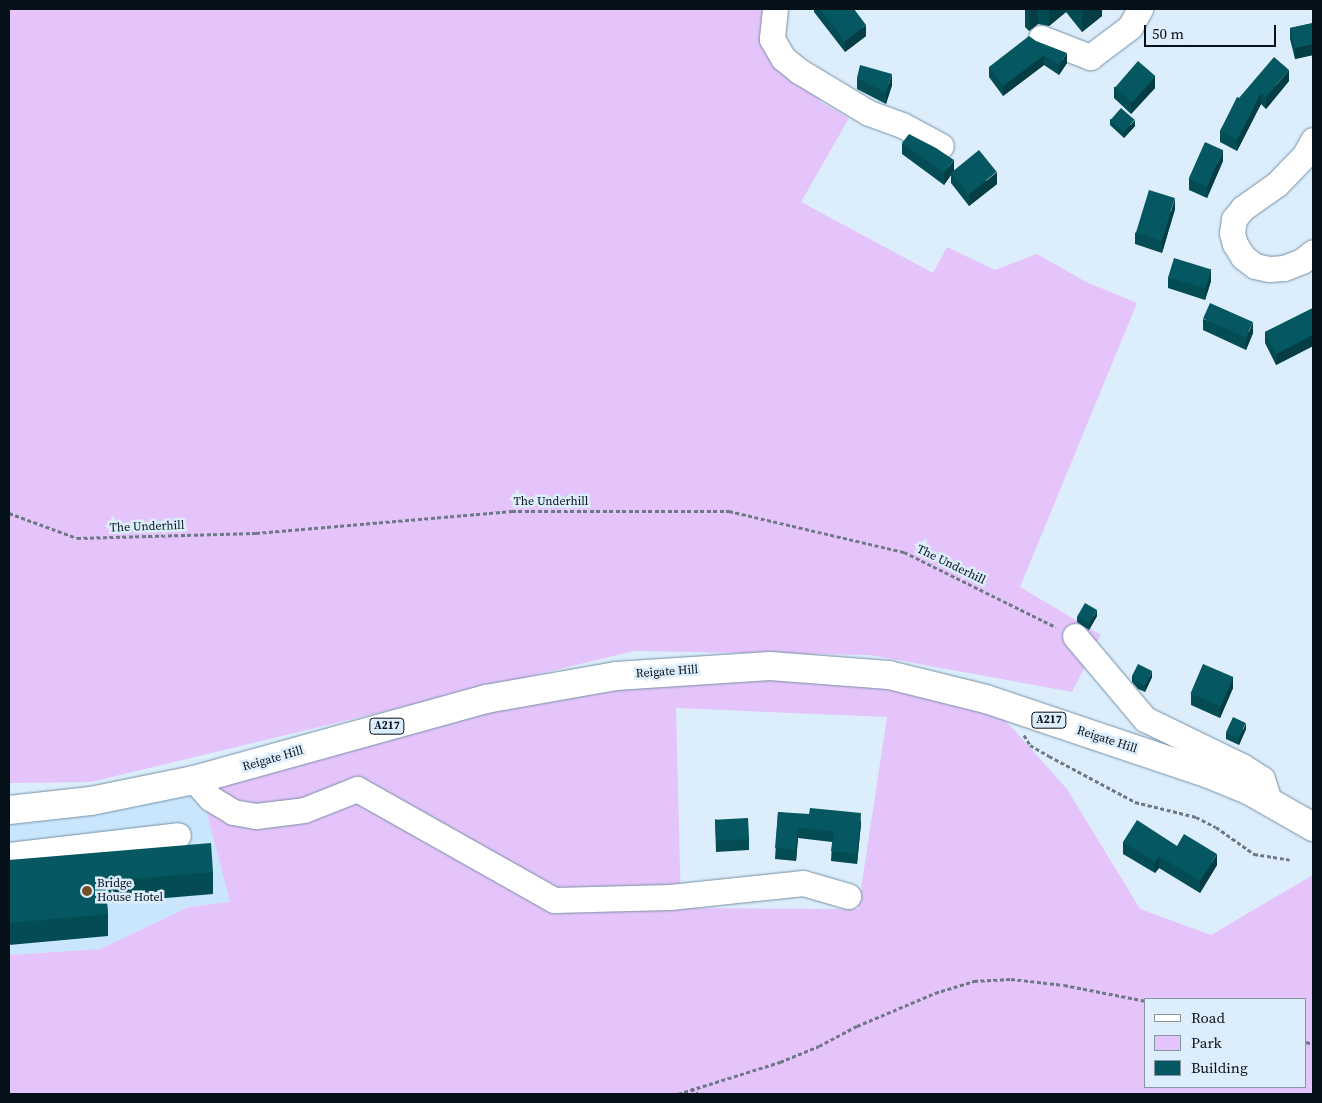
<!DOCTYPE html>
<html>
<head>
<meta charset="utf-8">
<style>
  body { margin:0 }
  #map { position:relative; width:1322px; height:1103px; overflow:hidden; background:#dcedfb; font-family:"Source Serif 4",serif }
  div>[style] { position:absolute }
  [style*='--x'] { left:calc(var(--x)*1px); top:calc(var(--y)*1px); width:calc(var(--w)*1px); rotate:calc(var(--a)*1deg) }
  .built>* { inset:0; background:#c9e6fd }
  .green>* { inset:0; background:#e5c4fc }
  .path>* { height:3px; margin-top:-1.5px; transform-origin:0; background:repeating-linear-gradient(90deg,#6d7a85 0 4px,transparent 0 6.5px) }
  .roads { filter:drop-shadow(0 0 1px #748fa4) drop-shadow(0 0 1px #748fa4) }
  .minor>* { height:25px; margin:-12.5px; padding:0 12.5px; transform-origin:12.5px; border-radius:12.5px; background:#fff }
  .major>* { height:28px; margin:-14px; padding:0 14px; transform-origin:14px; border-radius:14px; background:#fff }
  .wall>* { inset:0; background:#044c53 }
  .shaded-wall>* { inset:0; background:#043e44 }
  .building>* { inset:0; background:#055861; transform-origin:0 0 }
  .dots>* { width:14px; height:14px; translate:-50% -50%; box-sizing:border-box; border:2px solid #dcedfb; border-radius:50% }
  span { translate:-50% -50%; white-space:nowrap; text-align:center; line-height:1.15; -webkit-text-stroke:5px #dcedfb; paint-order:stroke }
  .shield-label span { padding:1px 4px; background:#dcedfb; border:1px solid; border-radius:4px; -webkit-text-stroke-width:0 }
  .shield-label { font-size:11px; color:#061018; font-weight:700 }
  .street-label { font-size:12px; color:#061018 }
  .poi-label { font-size:12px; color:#061018 }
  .left { translate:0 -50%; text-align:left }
  .frame { position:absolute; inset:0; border:10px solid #061018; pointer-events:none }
  .legend { position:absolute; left:1144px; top:998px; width:162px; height:90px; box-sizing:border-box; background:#dcedfb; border:1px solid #8695a0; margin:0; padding:6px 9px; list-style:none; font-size:15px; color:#061018 }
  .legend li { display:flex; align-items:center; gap:10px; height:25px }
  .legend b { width:25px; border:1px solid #8695a0 }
  .scale { position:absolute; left:1144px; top:25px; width:132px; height:22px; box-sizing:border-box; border:2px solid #061018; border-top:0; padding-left:6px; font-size:15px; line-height:18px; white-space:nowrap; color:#061018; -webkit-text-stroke:4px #dcedfb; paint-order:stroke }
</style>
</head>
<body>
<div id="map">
  <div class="built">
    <div style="clip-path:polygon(194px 780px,204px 802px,231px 902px,189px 907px,100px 949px,9px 955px,9px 810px)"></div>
  </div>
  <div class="green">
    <div style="clip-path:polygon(9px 9px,767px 9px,821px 102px,849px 118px,801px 202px,933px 273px,947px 247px,995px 270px,1037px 254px,1086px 282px,1137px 303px,1020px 587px,1101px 635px,1072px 692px,870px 655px,634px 651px,91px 782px,9px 783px)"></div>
    <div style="clip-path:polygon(evenodd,770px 666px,986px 699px,1067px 789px,1140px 909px,1211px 935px,1313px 875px,1313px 1094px,9px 1094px,9px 955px,100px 949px,189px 907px,230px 902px,204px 802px,194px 780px,486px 699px,770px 666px,676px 708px,887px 717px,858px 909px,681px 908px,676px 708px,770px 666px,1146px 999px,1306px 999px,1306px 1087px,1146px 1087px,1146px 999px)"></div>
  </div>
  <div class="path">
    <div style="--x:9;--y:513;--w:72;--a:20.2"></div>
    <div style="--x:77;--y:538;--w:179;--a:-1.6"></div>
    <div style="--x:256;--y:533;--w:257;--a:-4.9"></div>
    <div style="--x:512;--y:511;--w:217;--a:0"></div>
    <div style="--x:729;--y:511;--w:180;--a:13.2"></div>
    <div style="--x:904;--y:552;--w:169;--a:26.3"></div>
    <div style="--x:1024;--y:735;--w:12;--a:59"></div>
    <div style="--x:1030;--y:745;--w:22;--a:30"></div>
    <div style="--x:1049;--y:756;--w:98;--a:28.1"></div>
    <div style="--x:1135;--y:802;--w:63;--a:13.8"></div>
    <div style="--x:1196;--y:817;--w:22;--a:27"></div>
    <div style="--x:1216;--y:827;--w:47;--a:35.4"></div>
    <div style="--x:1254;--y:854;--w:36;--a:9"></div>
    <div style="--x:1306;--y:1042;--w:7;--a:16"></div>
    <div style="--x:691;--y:1088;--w:9;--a:41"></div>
    <div style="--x:678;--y:1094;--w:107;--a:-17.4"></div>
    <div style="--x:780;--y:1062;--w:42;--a:-22.3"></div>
    <div style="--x:819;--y:1046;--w:43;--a:-27.8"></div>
    <div style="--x:857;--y:1026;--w:85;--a:-22.9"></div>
    <div style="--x:935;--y:993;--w:41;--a:-17.1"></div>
    <div style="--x:974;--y:981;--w:37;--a:-3"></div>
    <div style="--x:1011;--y:979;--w:53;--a:6.5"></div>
    <div style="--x:1064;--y:985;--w:84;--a:11"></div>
  </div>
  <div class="roads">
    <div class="minor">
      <div style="--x:775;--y:9;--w:30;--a:96"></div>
      <div style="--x:772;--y:39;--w:22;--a:60"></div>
      <div style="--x:783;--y:58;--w:21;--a:39"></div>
      <div style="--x:799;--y:71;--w:82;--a:31"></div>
      <div style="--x:869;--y:113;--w:35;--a:20"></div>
      <div style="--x:902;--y:125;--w:44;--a:28.3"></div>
      <div style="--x:1041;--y:38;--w:53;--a:21.2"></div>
      <div style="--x:1090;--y:57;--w:50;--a:-36.9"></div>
      <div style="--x:1130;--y:27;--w:21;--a:-61"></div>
      <div style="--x:1313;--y:140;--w:18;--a:119"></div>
      <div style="--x:1304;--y:156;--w:39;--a:134"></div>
      <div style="--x:1277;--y:184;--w:42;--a:144.8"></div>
      <div style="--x:1243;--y:208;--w:14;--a:129"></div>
      <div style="--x:1234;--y:219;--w:14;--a:98"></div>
      <div style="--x:1232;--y:233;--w:11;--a:75"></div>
      <div style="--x:1235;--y:244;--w:15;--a:58"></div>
      <div style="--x:1243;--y:257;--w:15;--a:37"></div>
      <div style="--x:1255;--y:266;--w:14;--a:12"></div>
      <div style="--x:1269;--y:269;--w:15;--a:-4"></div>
      <div style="--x:1284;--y:268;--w:19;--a:-21"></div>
      <div style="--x:1302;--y:261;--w:14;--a:-39"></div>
      <div style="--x:1075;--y:636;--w:109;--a:49.9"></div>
      <div style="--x:1145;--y:719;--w:108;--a:25.9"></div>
      <div style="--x:1242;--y:766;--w:24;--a:33"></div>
      <div style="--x:1262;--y:779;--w:23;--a:72"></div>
      <div style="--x:194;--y:780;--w:24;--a:48"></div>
      <div style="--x:210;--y:798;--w:27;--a:31"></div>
      <div style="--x:233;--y:812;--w:23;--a:10"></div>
      <div style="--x:256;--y:816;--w:48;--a:-7.1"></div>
      <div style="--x:304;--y:810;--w:57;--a:-21.6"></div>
      <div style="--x:357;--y:789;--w:226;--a:29.4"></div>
      <div style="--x:554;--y:900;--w:116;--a:-1.5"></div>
      <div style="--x:670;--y:897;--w:134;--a:-6"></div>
      <div style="--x:803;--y:883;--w:47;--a:16.1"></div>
      <div style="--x:9;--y:855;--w:170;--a:-6.7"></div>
    </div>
    <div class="major">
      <div style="--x:9;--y:810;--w:82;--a:-6.3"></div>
      <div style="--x:91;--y:801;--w:105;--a:-11.5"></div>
      <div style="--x:194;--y:780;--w:303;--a:-15.5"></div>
      <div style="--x:486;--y:699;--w:132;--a:-10"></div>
      <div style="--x:616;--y:676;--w:154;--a:-3.7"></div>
      <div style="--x:770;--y:666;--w:119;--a:4.3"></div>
      <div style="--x:889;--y:675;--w:100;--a:13.9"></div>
      <div style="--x:986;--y:699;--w:235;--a:18.6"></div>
      <div style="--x:1209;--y:774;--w:44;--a:22.5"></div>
      <div style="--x:1250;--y:791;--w:73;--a:29.7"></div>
    </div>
  </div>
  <div class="wall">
    <div style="clip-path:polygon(814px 9px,854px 9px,866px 36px,845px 52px,814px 12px)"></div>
    <div style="clip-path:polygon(1025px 9px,1102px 9px,1102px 16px,1082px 32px,1066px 12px,1049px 26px,1038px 24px,1029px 31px,1025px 27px)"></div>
    <div style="clip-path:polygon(1313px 23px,1313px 55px,1295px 59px,1290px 39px,1290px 28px)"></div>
    <div style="clip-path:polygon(1036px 41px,1067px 63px,1059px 75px,1044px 65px,1003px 96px,989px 77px,989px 67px)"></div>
    <div style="clip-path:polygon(857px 78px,892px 85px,886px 104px,857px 89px)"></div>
    <div style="clip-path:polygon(1289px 81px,1266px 109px,1261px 104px,1237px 151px,1220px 142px,1220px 131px,1239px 98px)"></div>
    <div style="clip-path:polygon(1114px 87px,1155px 88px,1131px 114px,1114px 98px)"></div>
    <div style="clip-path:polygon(1110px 119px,1135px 126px,1124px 138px,1110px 125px)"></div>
    <div style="clip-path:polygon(902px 143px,954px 170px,997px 184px,969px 206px,951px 183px,951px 175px,944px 185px,902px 154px)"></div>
    <div style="clip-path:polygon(1223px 161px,1207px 198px,1189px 190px,1189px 179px)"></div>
    <div style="clip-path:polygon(1175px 209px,1162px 253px,1135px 244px,1135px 233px)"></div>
    <div style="clip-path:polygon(1168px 277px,1211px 281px,1205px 300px,1168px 288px)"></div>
    <div style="clip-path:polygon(1313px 308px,1313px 346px,1276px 365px,1265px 343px,1265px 332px)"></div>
    <div style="clip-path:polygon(1203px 319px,1253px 333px,1246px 350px,1203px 330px)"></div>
    <div style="clip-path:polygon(1097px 616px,1089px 630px,1077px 622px,1077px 617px)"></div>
    <div style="clip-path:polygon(1132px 676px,1152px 677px,1145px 692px,1138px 689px,1132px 682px)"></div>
    <div style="clip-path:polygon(1233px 688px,1220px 718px,1191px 705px,1191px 694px)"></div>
    <div style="clip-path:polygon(1313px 724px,1313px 743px,1312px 742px,1312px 726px)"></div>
    <div style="clip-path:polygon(1246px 729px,1239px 745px,1226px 739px,1226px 733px)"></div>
    <div style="clip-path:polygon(778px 812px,861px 823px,857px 864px,831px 861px,832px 842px,798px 838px,796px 861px,775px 859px)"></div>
    <div style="clip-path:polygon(715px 819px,749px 839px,749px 850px,716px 852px)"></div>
    <div style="clip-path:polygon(1123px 842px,1177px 846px,1217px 865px,1200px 893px,1159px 868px,1155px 873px,1123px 854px)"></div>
    <div style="clip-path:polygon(9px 860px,213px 872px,213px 894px,107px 903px,108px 914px,108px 936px,9px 945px)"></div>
  </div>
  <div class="shaded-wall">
    <div style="clip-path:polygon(1030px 9px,1038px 9px,1038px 24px,1029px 31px,1029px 10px)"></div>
    <div style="clip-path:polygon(1049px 9px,1066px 9px,1066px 12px,1049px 26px)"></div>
    <div style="clip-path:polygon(1085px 9px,1102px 9px,1102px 16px,1082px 32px,1082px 11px)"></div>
    <div style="clip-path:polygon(866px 25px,866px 36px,845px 52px,845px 41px)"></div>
    <div style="clip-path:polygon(1313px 44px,1313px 55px,1295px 59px,1295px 48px)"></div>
    <div style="clip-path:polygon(1067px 53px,1067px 63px,1059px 75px,1059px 65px)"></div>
    <div style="clip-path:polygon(1044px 55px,1044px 65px,1003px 96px,1003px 86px)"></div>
    <div style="clip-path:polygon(1289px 70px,1289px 81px,1266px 109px,1266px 97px)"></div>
    <div style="clip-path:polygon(892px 74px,892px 85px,886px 104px,886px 93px)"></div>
    <div style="clip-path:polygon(1155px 76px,1155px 88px,1131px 114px,1131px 102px)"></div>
    <div style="clip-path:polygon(1261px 93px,1261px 104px,1237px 151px,1237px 140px)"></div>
    <div style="clip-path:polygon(1135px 120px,1135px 126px,1124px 138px,1124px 132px)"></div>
    <div style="clip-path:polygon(1223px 150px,1223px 161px,1207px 198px,1207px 187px)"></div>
    <div style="clip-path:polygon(954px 160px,954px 172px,951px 172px,951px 175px,944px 185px,944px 173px)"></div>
    <div style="clip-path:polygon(997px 172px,997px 184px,969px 206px,969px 195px)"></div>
    <div style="clip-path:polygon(1175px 198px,1175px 209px,1162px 253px,1162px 242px)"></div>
    <div style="clip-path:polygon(1211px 269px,1211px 281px,1205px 300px,1205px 288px)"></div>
    <div style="clip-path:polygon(1253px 322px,1253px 333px,1246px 350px,1246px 339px)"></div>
    <div style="clip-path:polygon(1313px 335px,1313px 346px,1276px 365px,1276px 354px)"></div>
    <div style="clip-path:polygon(1097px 610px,1097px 616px,1089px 630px,1089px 625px)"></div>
    <div style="clip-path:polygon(1152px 671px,1152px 677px,1145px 692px,1145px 686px)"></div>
    <div style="clip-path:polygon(1233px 677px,1233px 688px,1220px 718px,1220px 706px)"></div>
    <div style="clip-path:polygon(1246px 723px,1246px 729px,1239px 745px,1239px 739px)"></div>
    <div style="clip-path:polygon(861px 813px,861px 823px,857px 864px,857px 854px)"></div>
    <div style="clip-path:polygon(798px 827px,798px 838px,796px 861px,796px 850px)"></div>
    <div style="clip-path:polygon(1217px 854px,1217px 865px,1200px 893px,1200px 881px)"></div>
    <div style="clip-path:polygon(1159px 856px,1159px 868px,1155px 873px,1155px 862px)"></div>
  </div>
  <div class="building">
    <div style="clip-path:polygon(820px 9px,854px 9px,866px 25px,845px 41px)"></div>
    <div style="clip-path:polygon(1313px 23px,1313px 44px,1295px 48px,1290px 28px)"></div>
    <div style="clip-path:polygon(1029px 36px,1036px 41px,1067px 53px,1059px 65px,1044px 55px,1003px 86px,989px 67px)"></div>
    <div style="clip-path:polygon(1274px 57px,1289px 70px,1266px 97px,1261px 93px,1237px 140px,1220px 131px,1237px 97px,1239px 98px)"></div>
    <div style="left:1138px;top:61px;width:23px;height:35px;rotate:41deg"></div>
    <div style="clip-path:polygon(860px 65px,892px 74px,886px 93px,857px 78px)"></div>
    <div style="left:1121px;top:108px;width:18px;height:16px;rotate:41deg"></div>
    <div style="clip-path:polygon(909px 134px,936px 148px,954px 160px,944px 173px,902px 143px)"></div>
    <div style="left:1205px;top:142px;width:20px;height:40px;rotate:24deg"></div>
    <div style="left:979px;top:150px;width:28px;height:36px;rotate:51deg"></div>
    <div style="left:1149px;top:190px;width:27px;height:45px;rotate:17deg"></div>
    <div style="left:1174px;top:258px;width:39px;height:20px;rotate:17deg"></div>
    <div style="left:1210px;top:303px;width:47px;height:17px;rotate:24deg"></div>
    <div style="clip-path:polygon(1313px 308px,1313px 335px,1276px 354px,1265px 332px)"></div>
    <div style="left:1085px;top:603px;width:14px;height:16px;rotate:30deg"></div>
    <div style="clip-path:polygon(1138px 664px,1152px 671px,1145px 686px,1138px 683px,1132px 676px)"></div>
    <div style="left:1203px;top:664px;width:33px;height:32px;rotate:23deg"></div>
    <div style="left:1233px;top:717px;width:14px;height:17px;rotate:25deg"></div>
    <div style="clip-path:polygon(810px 808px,861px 813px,857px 854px,831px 851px,834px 832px,798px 827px,796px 850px,775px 848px,778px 812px,809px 814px)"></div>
    <div style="left:748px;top:818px;width:21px;height:33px;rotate:87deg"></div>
    <div style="clip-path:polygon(1137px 820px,1177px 846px,1184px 834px,1217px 854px,1200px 881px,1159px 856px,1155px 862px,1123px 842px)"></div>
    <div style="clip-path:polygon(211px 843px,213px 872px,105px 881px,108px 914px,9px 923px,9px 860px)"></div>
  </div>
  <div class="dots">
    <div style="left:87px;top:891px;background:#715027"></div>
  </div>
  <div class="shield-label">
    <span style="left:1049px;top:720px">A217</span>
    <span style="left:387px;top:726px">A217</span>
  </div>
  <div class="street-label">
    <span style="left:551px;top:502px">The Underhill</span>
    <span style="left:147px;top:527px;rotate:-2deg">The Underhill</span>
    <span style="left:951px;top:565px;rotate:26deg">The Underhill</span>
    <span style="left:667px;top:672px;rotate:-4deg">Reigate Hill</span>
    <span style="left:1107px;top:740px;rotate:18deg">Reigate Hill</span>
    <span style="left:273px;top:759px;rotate:-16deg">Reigate Hill</span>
  </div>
  <div class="poi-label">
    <span class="left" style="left:97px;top:891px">Bridge<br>House Hotel</span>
  </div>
  <div class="frame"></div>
  <ul class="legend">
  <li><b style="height:6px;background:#fff"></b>Road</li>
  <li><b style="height:14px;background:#e5c4fc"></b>Park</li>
  <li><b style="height:14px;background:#055861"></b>Building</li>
  </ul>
  <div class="scale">50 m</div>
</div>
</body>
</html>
